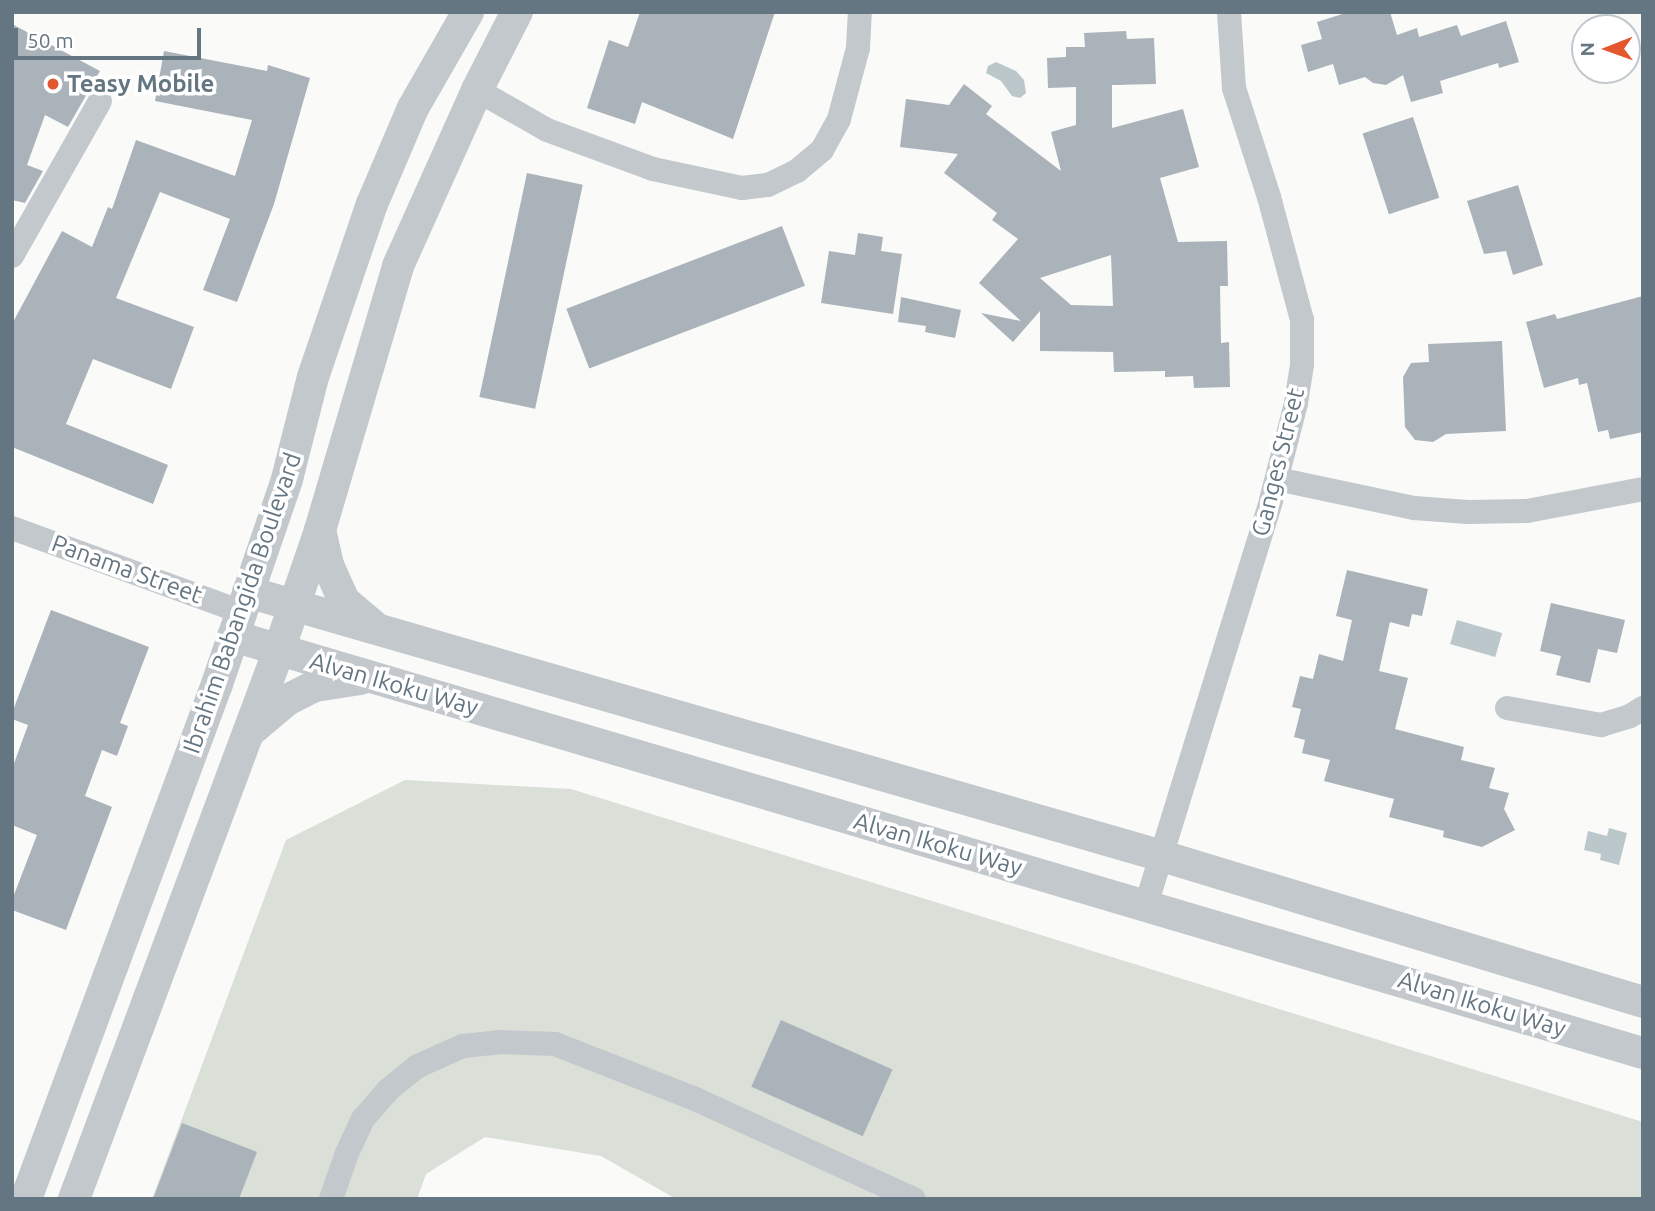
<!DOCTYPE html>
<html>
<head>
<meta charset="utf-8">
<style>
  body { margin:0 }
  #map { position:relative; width:1655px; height:1211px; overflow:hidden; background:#fafaf8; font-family:Ubuntu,sans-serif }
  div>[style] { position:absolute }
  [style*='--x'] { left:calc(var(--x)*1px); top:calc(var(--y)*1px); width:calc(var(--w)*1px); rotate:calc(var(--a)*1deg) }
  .green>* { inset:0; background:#dadfd7 }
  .water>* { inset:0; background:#bbc7cb; transform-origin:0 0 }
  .building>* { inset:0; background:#aab3b9; transform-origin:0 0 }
  .minor>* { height:24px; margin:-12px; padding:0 12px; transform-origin:12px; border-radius:12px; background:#c3c8cc }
  .tertiary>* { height:32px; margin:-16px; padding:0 16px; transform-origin:16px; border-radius:16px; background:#c3c8cc }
  .dots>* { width:19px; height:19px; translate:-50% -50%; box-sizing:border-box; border:4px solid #fff; border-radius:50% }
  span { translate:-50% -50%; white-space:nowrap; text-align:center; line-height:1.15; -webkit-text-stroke:7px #fff; paint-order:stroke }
  .poi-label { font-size:24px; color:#657683; font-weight:700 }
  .left { translate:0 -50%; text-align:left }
  .street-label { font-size:24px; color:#657683 }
  .frame { position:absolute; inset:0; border:14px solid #657683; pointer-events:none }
  .north { position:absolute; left:1571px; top:14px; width:70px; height:70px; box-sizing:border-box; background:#fff; border:2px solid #c1c8cd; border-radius:50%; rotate:269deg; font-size:19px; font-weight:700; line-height:28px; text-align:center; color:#657683 }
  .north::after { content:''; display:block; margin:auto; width:24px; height:32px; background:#e4572e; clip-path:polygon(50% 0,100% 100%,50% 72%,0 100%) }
  .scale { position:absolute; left:14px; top:28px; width:187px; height:32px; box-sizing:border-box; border:4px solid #657683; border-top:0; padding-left:9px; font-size:21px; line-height:24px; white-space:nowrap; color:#657683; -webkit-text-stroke:5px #fff; paint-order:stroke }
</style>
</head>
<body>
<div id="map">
  <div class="green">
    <div style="clip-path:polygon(405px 780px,571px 789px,1643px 1122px,1643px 1199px,676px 1199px,601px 1156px,485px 1137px,426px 1174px,417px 1199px,152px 1199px,286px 840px)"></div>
  </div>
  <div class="water">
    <div style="clip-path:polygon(996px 62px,1016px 71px,1024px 80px,1026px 93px,1020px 98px,1012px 96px,1001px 81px,986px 73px,988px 66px)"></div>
    <div style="left:1457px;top:620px;width:47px;height:25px;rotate:16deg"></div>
    <div style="clip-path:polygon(1609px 828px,1627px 833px,1619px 865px,1600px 860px,1601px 854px,1584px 850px,1588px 831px,1607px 836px)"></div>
  </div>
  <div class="building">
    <div style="clip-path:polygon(640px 12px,775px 12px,733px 139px,642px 102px,635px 124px,587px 108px,609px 40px,628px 47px)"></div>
    <div style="clip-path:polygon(1349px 12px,1390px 12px,1397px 35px,1417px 28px,1419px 37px,1457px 25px,1461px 36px,1506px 21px,1519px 62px,1499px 68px,1498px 63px,1440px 81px,1443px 93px,1411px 102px,1403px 75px,1386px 85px,1373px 83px,1365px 77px,1339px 85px,1333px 64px,1308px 72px,1301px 45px,1322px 39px,1317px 22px)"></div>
    <div style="clip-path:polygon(12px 24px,100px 71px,68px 127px,45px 115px,27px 165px,43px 171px,25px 203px,12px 200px)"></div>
    <div style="clip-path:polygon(evenodd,1126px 31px,1127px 39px,1154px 38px,1156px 84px,1112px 85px,1112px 128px,1183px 109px,1199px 167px,1160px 178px,1178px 242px,1227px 241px,1228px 286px,1220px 286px,1221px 343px,1229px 342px,1230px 387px,1194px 388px,1193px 376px,1165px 377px,1165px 371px,1114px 372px,1113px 352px,1040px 351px,1040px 311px,1013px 342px,981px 313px,1021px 321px,979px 283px,1018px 239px,992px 220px,997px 213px,944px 173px,958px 154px,900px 147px,906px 99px,949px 105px,964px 84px,992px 106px,986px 114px,1061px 171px,1051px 132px,1076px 125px,1076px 87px,1048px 88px,1047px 58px,1066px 57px,1066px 47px,1085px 47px,1084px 33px,1126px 31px,1111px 255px,1113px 306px,1071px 305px,1040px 278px,1111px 255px)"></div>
    <div style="clip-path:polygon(164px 51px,267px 71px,268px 65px,310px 78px,274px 204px,237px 302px,203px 290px,230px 219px,160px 192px,116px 298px,194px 327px,171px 389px,93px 359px,66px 424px,168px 465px,153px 504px,12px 447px,12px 324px,62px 231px,92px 247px,108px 207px,112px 209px,136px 140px,235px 176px,252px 120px,155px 101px)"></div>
    <div style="left:1413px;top:117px;width:85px;height:53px;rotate:72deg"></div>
    <div style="left:527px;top:173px;width:57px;height:229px;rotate:12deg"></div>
    <div style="clip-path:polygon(1518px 185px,1543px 265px,1513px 275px,1506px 251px,1484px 254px,1467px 201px)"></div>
    <div style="left:782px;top:226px;width:64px;height:231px;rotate:69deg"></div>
    <div style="clip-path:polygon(858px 233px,883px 237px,881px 251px,902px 254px,893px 314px,821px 303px,829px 251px,855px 255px)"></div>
    <div style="clip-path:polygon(1643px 296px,1643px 432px,1610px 439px,1608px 430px,1598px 432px,1587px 383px,1579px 385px,1578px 378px,1544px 388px,1526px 322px,1555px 314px,1557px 319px)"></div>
    <div style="clip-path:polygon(901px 297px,961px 310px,955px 338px,925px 332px,926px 326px,898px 322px)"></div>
    <div style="clip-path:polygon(1502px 341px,1506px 431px,1446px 434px,1433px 442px,1415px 440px,1405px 427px,1403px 377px,1411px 363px,1429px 362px,1428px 344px)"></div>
    <div style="clip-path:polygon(1347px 570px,1428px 589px,1422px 616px,1412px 614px,1409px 627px,1390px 622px,1379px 671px,1408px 678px,1395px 729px,1464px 747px,1461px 760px,1495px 768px,1489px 788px,1509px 793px,1504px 809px,1515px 830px,1482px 847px,1443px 837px,1444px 831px,1389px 817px,1394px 799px,1324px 781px,1330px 760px,1302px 753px,1305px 740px,1294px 737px,1301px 709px,1292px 707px,1300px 676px,1313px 679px,1319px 654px,1343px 661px,1352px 620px,1336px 616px)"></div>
    <div style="clip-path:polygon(1551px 603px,1625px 620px,1617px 653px,1598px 649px,1590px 683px,1556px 675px,1561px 656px,1540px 651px)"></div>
    <div style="clip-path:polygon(51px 610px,149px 647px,120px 723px,128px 726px,117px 756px,102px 750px,85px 796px,112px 807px,66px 930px,12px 910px,12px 900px,37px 835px,12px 825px,12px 769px,28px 725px,12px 719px,12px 713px)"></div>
    <div style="left:781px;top:1020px;width:122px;height:73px;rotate:24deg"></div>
    <div style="clip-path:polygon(182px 1123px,257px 1152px,239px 1199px,153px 1199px)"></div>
  </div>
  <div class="minor">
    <div style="--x:477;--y:90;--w:81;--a:29.7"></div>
    <div style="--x:547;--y:130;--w:113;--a:20.2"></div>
    <div style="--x:653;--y:169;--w:91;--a:12.1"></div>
    <div style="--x:742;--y:188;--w:26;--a:-7"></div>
    <div style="--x:768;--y:185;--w:32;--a:-26"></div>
    <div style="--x:797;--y:171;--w:33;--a:-40"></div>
    <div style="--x:822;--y:150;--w:35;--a:-61"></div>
    <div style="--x:839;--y:119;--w:73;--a:-75"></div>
    <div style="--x:858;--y:48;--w:36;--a:-87"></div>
    <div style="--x:12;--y:256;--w:178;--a:-60.4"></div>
    <div style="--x:1277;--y:479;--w:140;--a:12"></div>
    <div style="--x:1414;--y:508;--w:54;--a:4.2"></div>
    <div style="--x:1468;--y:512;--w:59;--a:-1"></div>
    <div style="--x:1527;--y:511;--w:118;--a:-10.7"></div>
    <div style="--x:12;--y:528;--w:244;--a:20.1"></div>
    <div style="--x:1507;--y:708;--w:96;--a:10.3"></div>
    <div style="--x:1601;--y:725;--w:30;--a:-17"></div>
    <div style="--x:1630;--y:716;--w:15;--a:-32"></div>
    <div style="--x:1146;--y:905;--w:424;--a:-72.8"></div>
    <div style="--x:1271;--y:500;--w:100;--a:-75.5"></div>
    <div style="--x:1296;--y:403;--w:39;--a:-81"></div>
    <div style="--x:1302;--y:364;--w:44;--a:-90"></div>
    <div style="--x:1302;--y:320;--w:127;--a:-105"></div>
    <div style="--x:1269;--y:197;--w:114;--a:-107.8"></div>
    <div style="--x:1234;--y:88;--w:76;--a:-93.8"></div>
    <div style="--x:331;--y:1199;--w:49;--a:-70.8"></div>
    <div style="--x:347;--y:1153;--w:38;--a:-65"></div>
    <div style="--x:363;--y:1119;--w:38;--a:-49"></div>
    <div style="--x:388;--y:1090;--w:38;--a:-39"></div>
    <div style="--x:418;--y:1066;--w:49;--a:-24"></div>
    <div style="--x:463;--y:1046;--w:36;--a:-6"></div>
    <div style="--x:499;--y:1042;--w:56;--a:2"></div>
    <div style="--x:555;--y:1044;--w:148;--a:21.4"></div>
    <div style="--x:693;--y:1098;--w:243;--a:24.6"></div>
  </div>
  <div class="tertiary">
    <div style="--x:320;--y:530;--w:36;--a:77"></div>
    <div style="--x:328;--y:565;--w:39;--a:66"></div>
    <div style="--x:344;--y:601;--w:38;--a:40"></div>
    <div style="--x:248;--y:592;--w:951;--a:16.11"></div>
    <div style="--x:1162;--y:856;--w:503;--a:16.88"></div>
    <div style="--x:233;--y:636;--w:1470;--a:16.48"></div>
    <div style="--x:249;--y:732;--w:50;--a:-40.1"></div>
    <div style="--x:287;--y:700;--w:31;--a:-27"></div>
    <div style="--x:315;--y:686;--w:46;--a:-8.8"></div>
    <div style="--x:26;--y:1199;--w:549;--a:-69.65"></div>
    <div style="--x:217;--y:684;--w:217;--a:-71.1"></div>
    <div style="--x:287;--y:479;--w:105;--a:-75.7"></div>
    <div style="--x:313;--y:377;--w:183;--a:-71.2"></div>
    <div style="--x:372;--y:204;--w:104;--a:-66.9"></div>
    <div style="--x:413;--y:108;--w:111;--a:-60.2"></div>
    <div style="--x:74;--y:1199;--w:586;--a:-69.52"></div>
    <div style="--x:279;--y:650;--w:127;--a:-71.1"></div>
    <div style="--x:320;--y:530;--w:275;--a:-73.5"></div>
    <div style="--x:398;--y:266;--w:193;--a:-65.8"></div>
    <div style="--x:477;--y:90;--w:88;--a:-62.9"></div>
  </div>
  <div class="dots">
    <div style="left:53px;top:84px;background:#e4572e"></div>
  </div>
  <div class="poi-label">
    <span class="left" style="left:67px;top:84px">Teasy Mobile</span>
  </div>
  <div class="street-label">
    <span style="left:1278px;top:462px;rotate:-76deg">Ganges Street</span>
    <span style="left:127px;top:569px;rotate:20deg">Panama Street</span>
    <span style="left:242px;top:603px;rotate:-71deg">Ibrahim Babangida Boulevard</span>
    <span style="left:394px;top:684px;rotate:16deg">Alvan Ikoku Way</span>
    <span style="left:938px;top:844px;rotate:16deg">Alvan Ikoku Way</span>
    <span style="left:1482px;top:1004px;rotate:17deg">Alvan Ikoku Way</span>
  </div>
  <div class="frame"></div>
  <div class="north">N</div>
  <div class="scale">50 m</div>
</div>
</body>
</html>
